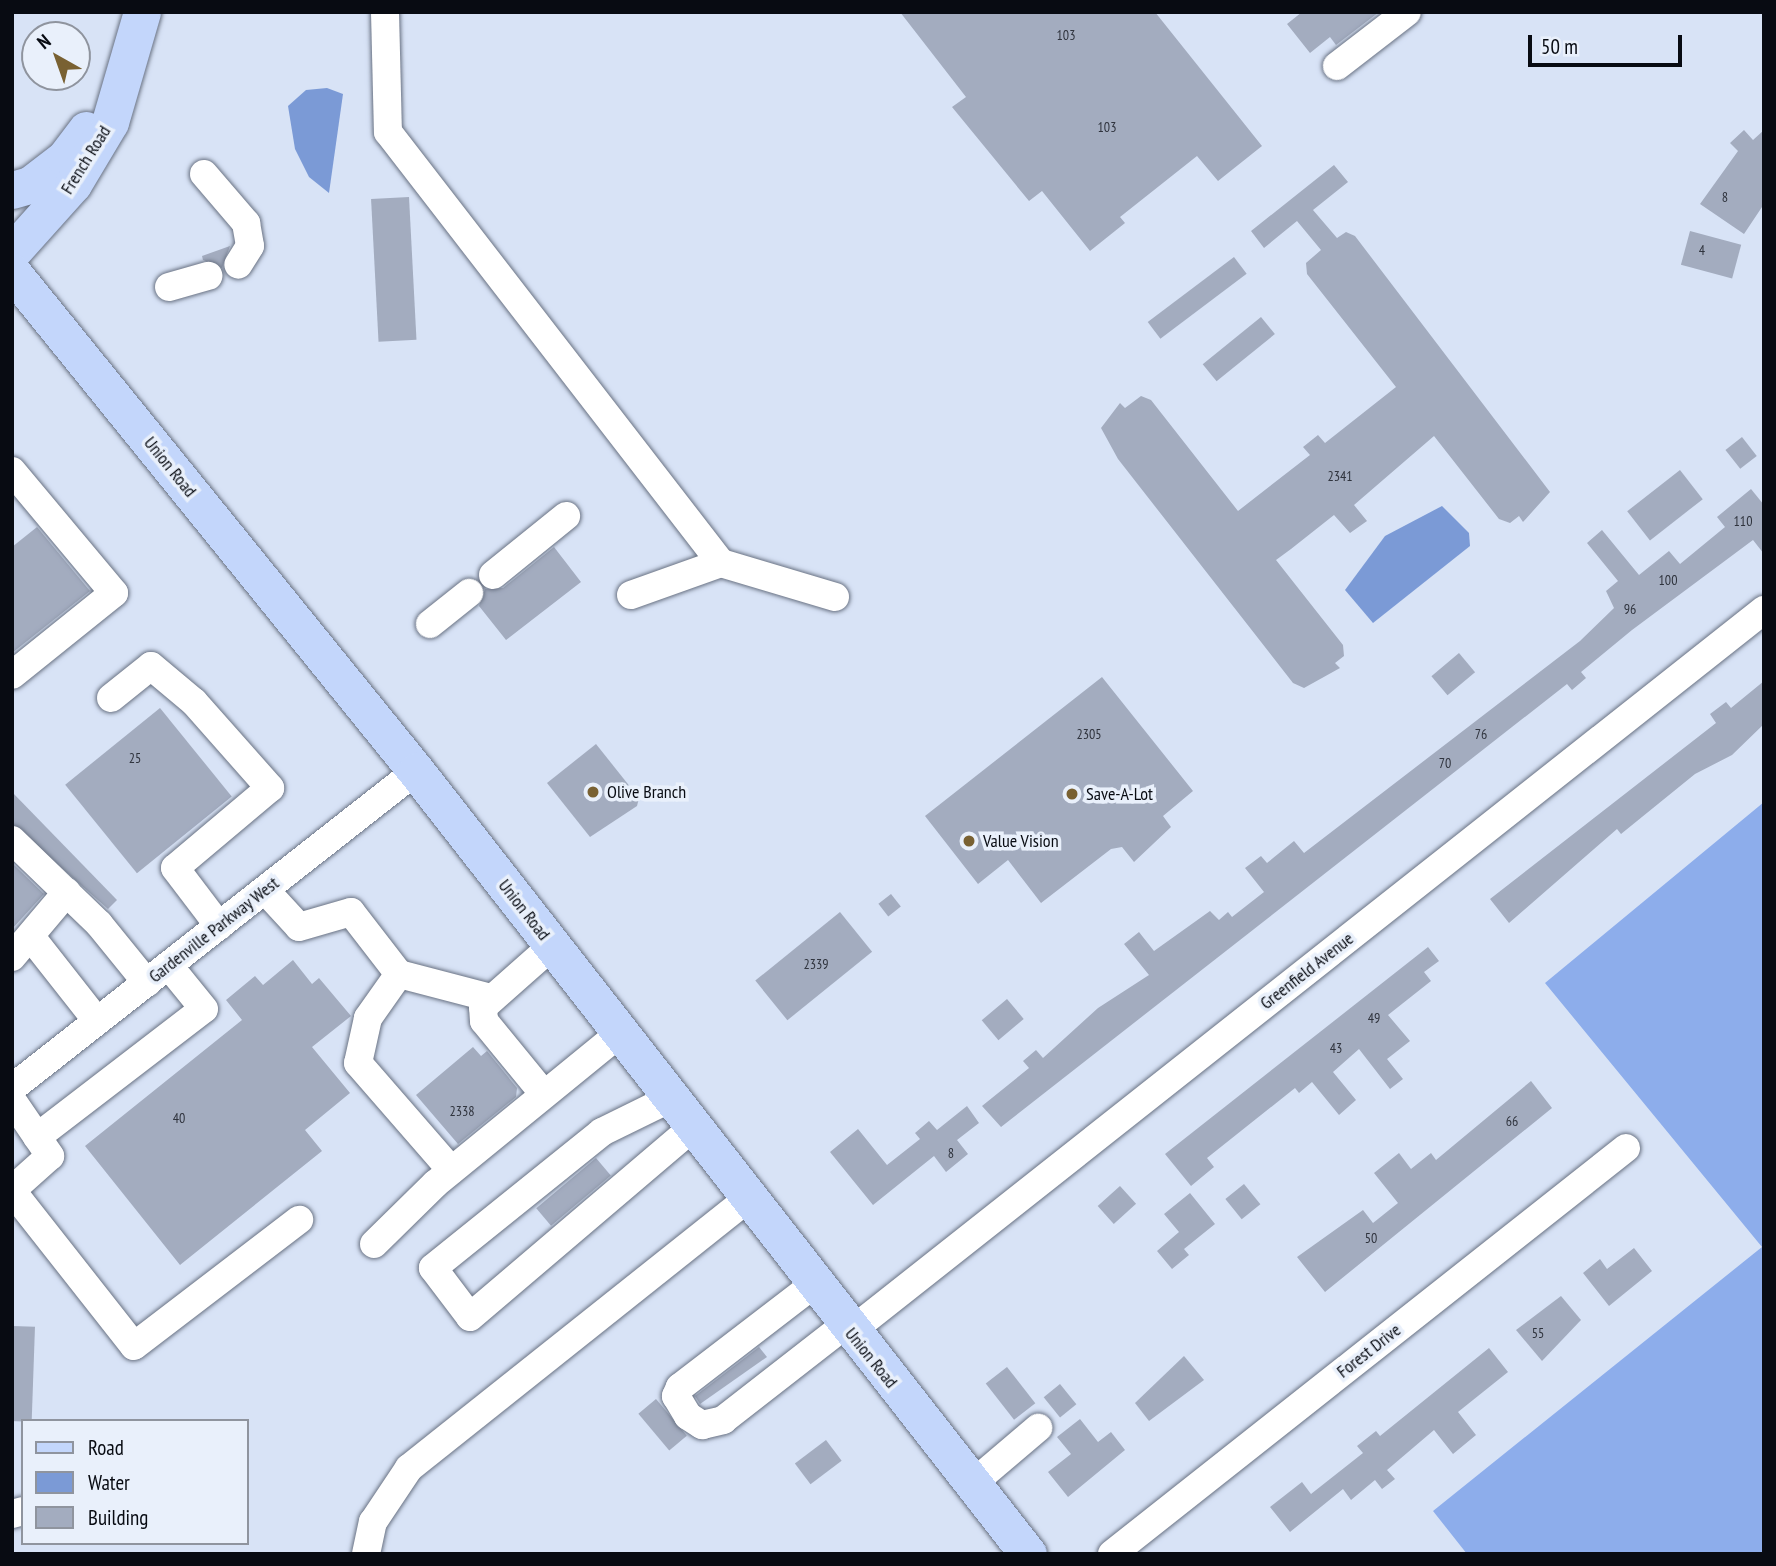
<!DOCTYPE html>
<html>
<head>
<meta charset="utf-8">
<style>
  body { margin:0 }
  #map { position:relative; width:1776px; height:1566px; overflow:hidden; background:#d8e3f6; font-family:"PT Sans Narrow",sans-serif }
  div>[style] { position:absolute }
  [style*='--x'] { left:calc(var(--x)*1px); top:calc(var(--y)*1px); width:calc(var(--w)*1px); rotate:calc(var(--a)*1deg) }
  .forest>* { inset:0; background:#8dadeb }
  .water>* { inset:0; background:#7b9ad6 }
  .building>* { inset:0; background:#a3acbf; transform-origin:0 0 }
  .roads { filter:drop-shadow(0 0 2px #697283) drop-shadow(0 0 2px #697283) }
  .minor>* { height:28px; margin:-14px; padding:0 14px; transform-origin:14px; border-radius:14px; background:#fff }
  .major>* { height:37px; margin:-18.5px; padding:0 18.5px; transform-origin:18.5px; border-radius:18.5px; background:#c3d6fb }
  .dots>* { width:19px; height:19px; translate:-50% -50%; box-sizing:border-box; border:4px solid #e9f0fb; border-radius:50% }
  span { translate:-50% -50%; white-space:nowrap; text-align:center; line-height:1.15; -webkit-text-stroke:7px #e9f0fb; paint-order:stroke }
  .number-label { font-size:14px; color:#2f333d }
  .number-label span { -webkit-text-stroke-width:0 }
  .street-label { font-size:18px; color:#080b12 }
  .poi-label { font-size:18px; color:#080b12 }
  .left { translate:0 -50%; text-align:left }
  .frame { position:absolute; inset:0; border:14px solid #080b12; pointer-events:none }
  .legend { position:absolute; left:21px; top:1419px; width:228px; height:126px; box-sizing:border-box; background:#e9f0fb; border:2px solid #8f949e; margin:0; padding:9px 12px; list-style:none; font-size:21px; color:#080b12 }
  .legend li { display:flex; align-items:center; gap:14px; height:35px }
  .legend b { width:35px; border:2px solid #8f949e }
  .north { position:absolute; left:21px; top:21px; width:70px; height:70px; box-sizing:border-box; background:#e9f0fb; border:2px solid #8f949e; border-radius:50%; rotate:320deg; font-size:19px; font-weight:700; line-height:28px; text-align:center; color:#080b12 }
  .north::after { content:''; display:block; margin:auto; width:24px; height:32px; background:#796132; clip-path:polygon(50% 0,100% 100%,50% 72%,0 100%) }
  .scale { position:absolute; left:1528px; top:35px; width:154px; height:32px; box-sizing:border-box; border:4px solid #080b12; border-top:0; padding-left:9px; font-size:21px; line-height:24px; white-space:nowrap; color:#080b12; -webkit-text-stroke:5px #e9f0fb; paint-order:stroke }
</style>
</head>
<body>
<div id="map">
  <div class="forest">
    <div style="clip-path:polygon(1764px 802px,1764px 1554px,1467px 1554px,1433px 1511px,1762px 1247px,1545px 983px)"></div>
  </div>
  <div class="water">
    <div style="clip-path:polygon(327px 88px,343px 94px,329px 193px,309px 177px,295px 149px,288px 106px,306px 90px)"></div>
    <div style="clip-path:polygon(1442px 506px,1469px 533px,1470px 546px,1373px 623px,1345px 590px,1385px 536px)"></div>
  </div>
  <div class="building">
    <div style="clip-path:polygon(900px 12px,1155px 12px,1262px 146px,1218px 181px,1197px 156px,1120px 217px,1125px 223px,1090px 251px,1042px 191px,1029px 201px,952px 107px,966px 97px)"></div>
    <div style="clip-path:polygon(1302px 12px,1379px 12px,1336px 45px,1330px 37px,1310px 53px,1287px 24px)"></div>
    <div style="clip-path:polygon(1744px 130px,1753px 140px,1764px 130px,1764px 204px,1744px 234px,1700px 204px,1738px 151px,1730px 143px)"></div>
    <div style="clip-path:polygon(1334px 165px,1348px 182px,1313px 210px,1337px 238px,1346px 232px,1355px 236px,1550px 492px,1523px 522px,1519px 516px,1510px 523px,1499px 519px,1434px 436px,1354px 505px,1367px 521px,1350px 533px,1334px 515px,1291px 549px,1276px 560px,1343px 645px,1344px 656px,1335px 663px,1340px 668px,1304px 688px,1293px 683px,1118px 459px,1101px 428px,1120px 403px,1125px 408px,1141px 396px,1151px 400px,1238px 511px,1310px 455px,1303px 447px,1318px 435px,1325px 443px,1396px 387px,1307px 274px,1306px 263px,1321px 250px,1297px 221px,1264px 248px,1251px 231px)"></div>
    <div style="left:409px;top:197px;width:143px;height:38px;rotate:87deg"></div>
    <div style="left:1690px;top:231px;width:53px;height:35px;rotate:15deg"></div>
    <div style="clip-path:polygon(230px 246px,222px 268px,203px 260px,202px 256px)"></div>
    <div style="left:1234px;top:257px;width:21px;height:108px;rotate:53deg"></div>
    <div style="left:1261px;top:317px;width:22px;height:75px;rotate:51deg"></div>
    <div style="left:1742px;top:437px;width:24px;height:21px;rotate:52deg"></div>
    <div style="left:1680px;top:470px;width:37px;height:67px;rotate:52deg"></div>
    <div style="clip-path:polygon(1751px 489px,1764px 505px,1764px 554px,1753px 540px,1632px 630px,1581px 672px,1586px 678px,1572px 690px,1567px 684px,1001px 1127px,982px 1106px,1029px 1068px,1023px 1061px,1036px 1050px,1043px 1058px,1098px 1008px,1149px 975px,1124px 944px,1139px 932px,1154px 951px,1210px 911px,1219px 920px,1228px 912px,1232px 917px,1264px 892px,1245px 868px,1261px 856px,1267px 863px,1294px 841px,1304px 853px,1580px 641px,1614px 608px,1606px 591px,1618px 581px,1587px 543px,1602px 530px,1639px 575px,1669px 551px,1680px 564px,1725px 527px,1717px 517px)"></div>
    <div style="clip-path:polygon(37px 527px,90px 591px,12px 653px,12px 547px)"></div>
    <div style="clip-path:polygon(554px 547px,581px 582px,506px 640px,479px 606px,485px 589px,503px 588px)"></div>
    <div style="left:1459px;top:653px;width:25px;height:36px;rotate:50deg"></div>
    <div style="clip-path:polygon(1102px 677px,1193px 791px,1163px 816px,1171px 827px,1134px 862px,1122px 847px,1111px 849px,1041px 903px,1008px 860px,978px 884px,925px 816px)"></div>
    <div style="clip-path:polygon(1764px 681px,1764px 724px,1732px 755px,1695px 774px,1621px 834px,1617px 829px,1509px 923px,1490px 899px,1716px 723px,1710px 714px,1726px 702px,1731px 708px)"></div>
    <div style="left:160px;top:708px;width:114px;height:122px;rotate:51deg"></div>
    <div style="clip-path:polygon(596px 744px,639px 798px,637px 806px,590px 837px,547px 783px)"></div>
    <div style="clip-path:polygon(12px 792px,117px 900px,108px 909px,12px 824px)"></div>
    <div style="clip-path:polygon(12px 863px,44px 894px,12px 929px)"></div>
    <div style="left:891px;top:894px;width:16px;height:16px;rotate:52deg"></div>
    <div style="left:840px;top:912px;width:51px;height:109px;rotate:51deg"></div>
    <div style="clip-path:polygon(1428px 947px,1439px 961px,1424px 972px,1431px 981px,1388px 1015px,1410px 1041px,1387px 1059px,1403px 1079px,1390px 1089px,1359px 1049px,1333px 1072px,1356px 1100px,1339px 1115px,1312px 1082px,1299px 1093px,1295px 1088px,1207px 1158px,1214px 1167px,1191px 1186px,1165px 1154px)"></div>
    <div style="clip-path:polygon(293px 960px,312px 984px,319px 978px,351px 1016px,312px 1047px,350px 1093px,305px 1130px,322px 1151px,180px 1265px,85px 1146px,242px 1020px,226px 1000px,255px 976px,263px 985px)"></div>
    <div style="left:1007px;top:999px;width:26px;height:33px;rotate:50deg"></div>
    <div style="clip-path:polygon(473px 1047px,481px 1056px,487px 1051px,517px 1088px,516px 1097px,458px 1144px,416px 1095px)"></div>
    <div style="clip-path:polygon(1531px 1081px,1552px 1108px,1325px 1292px,1297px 1257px,1363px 1210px,1373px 1223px,1398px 1203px,1374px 1173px,1399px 1153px,1411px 1169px,1431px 1153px,1436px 1160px)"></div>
    <div style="clip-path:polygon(967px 1106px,979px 1123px,957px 1140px,968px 1154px,946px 1172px,934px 1156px,873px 1205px,830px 1152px,858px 1129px,887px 1165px,920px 1139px,915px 1133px,929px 1121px,937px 1130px)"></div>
    <div style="left:596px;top:1158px;width:23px;height:78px;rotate:50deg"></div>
    <div style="left:1244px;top:1184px;width:26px;height:24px;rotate:51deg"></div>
    <div style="left:1120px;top:1186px;width:24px;height:30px;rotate:48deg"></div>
    <div style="clip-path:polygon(1190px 1193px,1215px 1224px,1184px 1249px,1189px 1255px,1172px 1269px,1157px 1251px,1179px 1232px,1164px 1214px)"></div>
    <div style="clip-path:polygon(1634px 1248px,1652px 1271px,1609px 1306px,1583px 1273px,1600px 1259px,1607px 1269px)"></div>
    <div style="clip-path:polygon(1561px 1296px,1581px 1320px,1542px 1361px,1516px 1330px)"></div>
    <div style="left:12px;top:1326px;width:23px;height:95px;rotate:2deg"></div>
    <div style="clip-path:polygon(759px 1347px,767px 1357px,700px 1404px,695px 1396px)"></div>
    <div style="clip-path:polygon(1489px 1348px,1508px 1372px,1458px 1412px,1476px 1435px,1453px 1454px,1434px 1430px,1387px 1470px,1395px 1479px,1382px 1489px,1375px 1480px,1351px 1500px,1343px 1489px,1290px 1532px,1270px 1507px,1302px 1482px,1311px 1494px,1363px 1453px,1357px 1446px,1376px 1431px,1380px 1436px)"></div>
    <div style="clip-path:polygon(1184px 1356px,1204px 1380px,1149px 1421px,1135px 1403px)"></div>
    <div style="left:1007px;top:1367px;width:46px;height:27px;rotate:52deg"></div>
    <div style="left:1060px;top:1384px;width:26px;height:21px;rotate:51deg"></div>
    <div style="left:656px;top:1399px;width:48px;height:23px;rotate:50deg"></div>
    <div style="clip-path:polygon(1080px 1419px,1098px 1442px,1111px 1432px,1125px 1450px,1068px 1497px,1048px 1472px,1071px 1454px,1057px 1437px)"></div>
    <div style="left:826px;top:1440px;width:26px;height:39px;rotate:53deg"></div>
  </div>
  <div class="roads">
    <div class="minor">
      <div style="--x:385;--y:12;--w:120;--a:88.6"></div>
      <div style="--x:388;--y:132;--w:545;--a:52.31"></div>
      <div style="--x:721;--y:563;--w:119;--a:16.6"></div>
      <div style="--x:1337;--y:66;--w:88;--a:-37.6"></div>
      <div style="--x:204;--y:174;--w:65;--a:49.4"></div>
      <div style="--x:246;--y:223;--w:23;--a:80"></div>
      <div style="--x:250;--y:246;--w:22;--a:122"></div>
      <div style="--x:169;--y:287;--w:41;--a:-15.8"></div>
      <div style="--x:12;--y:471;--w:159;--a:50.1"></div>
      <div style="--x:114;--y:593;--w:131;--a:141.2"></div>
      <div style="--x:493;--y:575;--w:94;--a:-38.9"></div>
      <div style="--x:631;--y:595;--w:96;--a:-19.6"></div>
      <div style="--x:430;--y:624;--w:50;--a:-38.5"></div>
      <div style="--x:111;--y:698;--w:51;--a:-38.7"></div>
      <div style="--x:151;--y:666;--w:56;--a:39.9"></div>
      <div style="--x:194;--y:702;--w:115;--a:48.5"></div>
      <div style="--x:270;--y:788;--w:124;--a:139.9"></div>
      <div style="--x:175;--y:868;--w:73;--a:52.8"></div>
      <div style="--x:12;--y:840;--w:121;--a:44"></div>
      <div style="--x:99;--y:924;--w:76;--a:50.9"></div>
      <div style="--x:265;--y:890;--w:50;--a:47.4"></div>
      <div style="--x:299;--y:927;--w:54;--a:-16.1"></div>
      <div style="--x:351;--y:912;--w:78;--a:52.3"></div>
      <div style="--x:399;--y:974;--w:91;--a:14.6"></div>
      <div style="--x:31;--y:937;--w:107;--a:51.8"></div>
      <div style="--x:12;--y:957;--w:85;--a:-49.8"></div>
      <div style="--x:399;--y:974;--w:54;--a:125.2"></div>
      <div style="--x:368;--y:1018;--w:46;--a:102.5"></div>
      <div style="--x:358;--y:1063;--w:142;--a:49"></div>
      <div style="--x:12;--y:1088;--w:514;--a:-38.12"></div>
      <div style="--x:543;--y:1093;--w:93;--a:-129.3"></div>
      <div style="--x:484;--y:1021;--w:14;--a:-94"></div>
      <div style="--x:483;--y:1007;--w:92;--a:-41.5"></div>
      <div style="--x:669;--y:1099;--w:75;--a:153.8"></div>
      <div style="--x:602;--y:1132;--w:217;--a:141.2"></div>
      <div style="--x:433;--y:1268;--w:61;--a:52.9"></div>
      <div style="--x:470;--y:1317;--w:292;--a:-40.4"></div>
      <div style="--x:12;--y:1100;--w:68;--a:55.8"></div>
      <div style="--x:50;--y:1156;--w:51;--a:138.2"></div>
      <div style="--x:37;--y:1137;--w:210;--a:-37.5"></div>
      <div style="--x:204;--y:1009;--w:55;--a:-129.1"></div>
      <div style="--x:12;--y:1191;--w:197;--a:51.8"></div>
      <div style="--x:134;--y:1346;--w:208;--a:-37.4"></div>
      <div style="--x:374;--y:1244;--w:86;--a:-44.5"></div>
      <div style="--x:435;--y:1184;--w:237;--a:-39.2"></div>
      <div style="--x:813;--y:1285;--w:168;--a:142.5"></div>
      <div style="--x:680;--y:1387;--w:10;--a:114"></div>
      <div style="--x:676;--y:1396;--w:23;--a:59"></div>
      <div style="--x:688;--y:1416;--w:17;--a:33"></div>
      <div style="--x:702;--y:1425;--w:22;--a:-13"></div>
      <div style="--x:723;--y:1420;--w:155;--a:-37.9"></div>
      <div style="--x:850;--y:1332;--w:1165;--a:-38.31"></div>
      <div style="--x:972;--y:1484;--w:87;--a:-40.3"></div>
      <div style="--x:12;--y:1514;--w:11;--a:-15"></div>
      <div style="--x:366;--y:1554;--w:33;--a:-78"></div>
      <div style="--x:373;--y:1522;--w:65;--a:-56.3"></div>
      <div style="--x:409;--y:1468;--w:432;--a:-38.5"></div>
      <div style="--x:1112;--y:1554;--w:655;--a:-38.3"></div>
    </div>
    <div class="major">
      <div style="--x:12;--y:190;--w:19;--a:-16"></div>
      <div style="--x:30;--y:185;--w:44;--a:-37.6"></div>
      <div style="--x:65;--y:158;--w:35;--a:-53"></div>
      <div style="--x:12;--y:252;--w:91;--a:-48.1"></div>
      <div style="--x:73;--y:184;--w:72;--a:-59.2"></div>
      <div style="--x:110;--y:122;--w:115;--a:-73.8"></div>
      <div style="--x:12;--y:272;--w:642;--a:51.01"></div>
      <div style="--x:416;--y:771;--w:994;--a:51.99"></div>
    </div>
  </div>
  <div class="dots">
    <div style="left:593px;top:792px;background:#796132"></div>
    <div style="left:1072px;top:794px;background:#796132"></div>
    <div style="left:969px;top:841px;background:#796132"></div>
  </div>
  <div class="number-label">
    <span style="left:1066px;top:35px">103</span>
    <span style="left:1107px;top:127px">103</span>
    <span style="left:1725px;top:197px">8</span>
    <span style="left:1702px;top:250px">4</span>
    <span style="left:1340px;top:476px">2341</span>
    <span style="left:1743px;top:521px">110</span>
    <span style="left:1668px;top:580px">100</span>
    <span style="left:1630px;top:609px">96</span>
    <span style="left:1089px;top:734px">2305</span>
    <span style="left:1481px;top:734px">76</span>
    <span style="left:135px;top:758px">25</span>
    <span style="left:1445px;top:763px">70</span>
    <span style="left:816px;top:964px">2339</span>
    <span style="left:1374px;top:1018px">49</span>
    <span style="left:1336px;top:1048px">43</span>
    <span style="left:462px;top:1111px">2338</span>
    <span style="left:179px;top:1118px">40</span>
    <span style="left:1512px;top:1121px">66</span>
    <span style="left:951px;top:1153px">8</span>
    <span style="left:1371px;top:1238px">50</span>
    <span style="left:1538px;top:1333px">55</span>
  </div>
  <div class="street-label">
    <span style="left:86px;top:160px;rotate:-58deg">French Road</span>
    <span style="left:170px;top:467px;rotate:51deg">Union Road</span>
    <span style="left:524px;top:910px;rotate:52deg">Union Road</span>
    <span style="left:214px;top:930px;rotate:-38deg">Gardenville Parkway West</span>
    <span style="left:1307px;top:971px;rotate:-38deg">Greenfield Avenue</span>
    <span style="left:1369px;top:1351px;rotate:-38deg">Forest Drive</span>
    <span style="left:871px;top:1358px;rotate:51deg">Union Road</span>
  </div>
  <div class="poi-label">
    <span class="left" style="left:607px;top:792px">Olive Branch</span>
    <span class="left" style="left:1086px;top:794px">Save-A-Lot</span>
    <span class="left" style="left:983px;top:841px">Value Vision</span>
  </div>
  <div class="frame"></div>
  <ul class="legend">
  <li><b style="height:9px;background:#c3d6fb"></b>Road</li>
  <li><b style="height:19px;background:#7b9ad6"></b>Water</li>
  <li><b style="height:19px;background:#a3acbf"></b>Building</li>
  </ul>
  <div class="north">N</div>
  <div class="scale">50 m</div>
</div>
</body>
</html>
